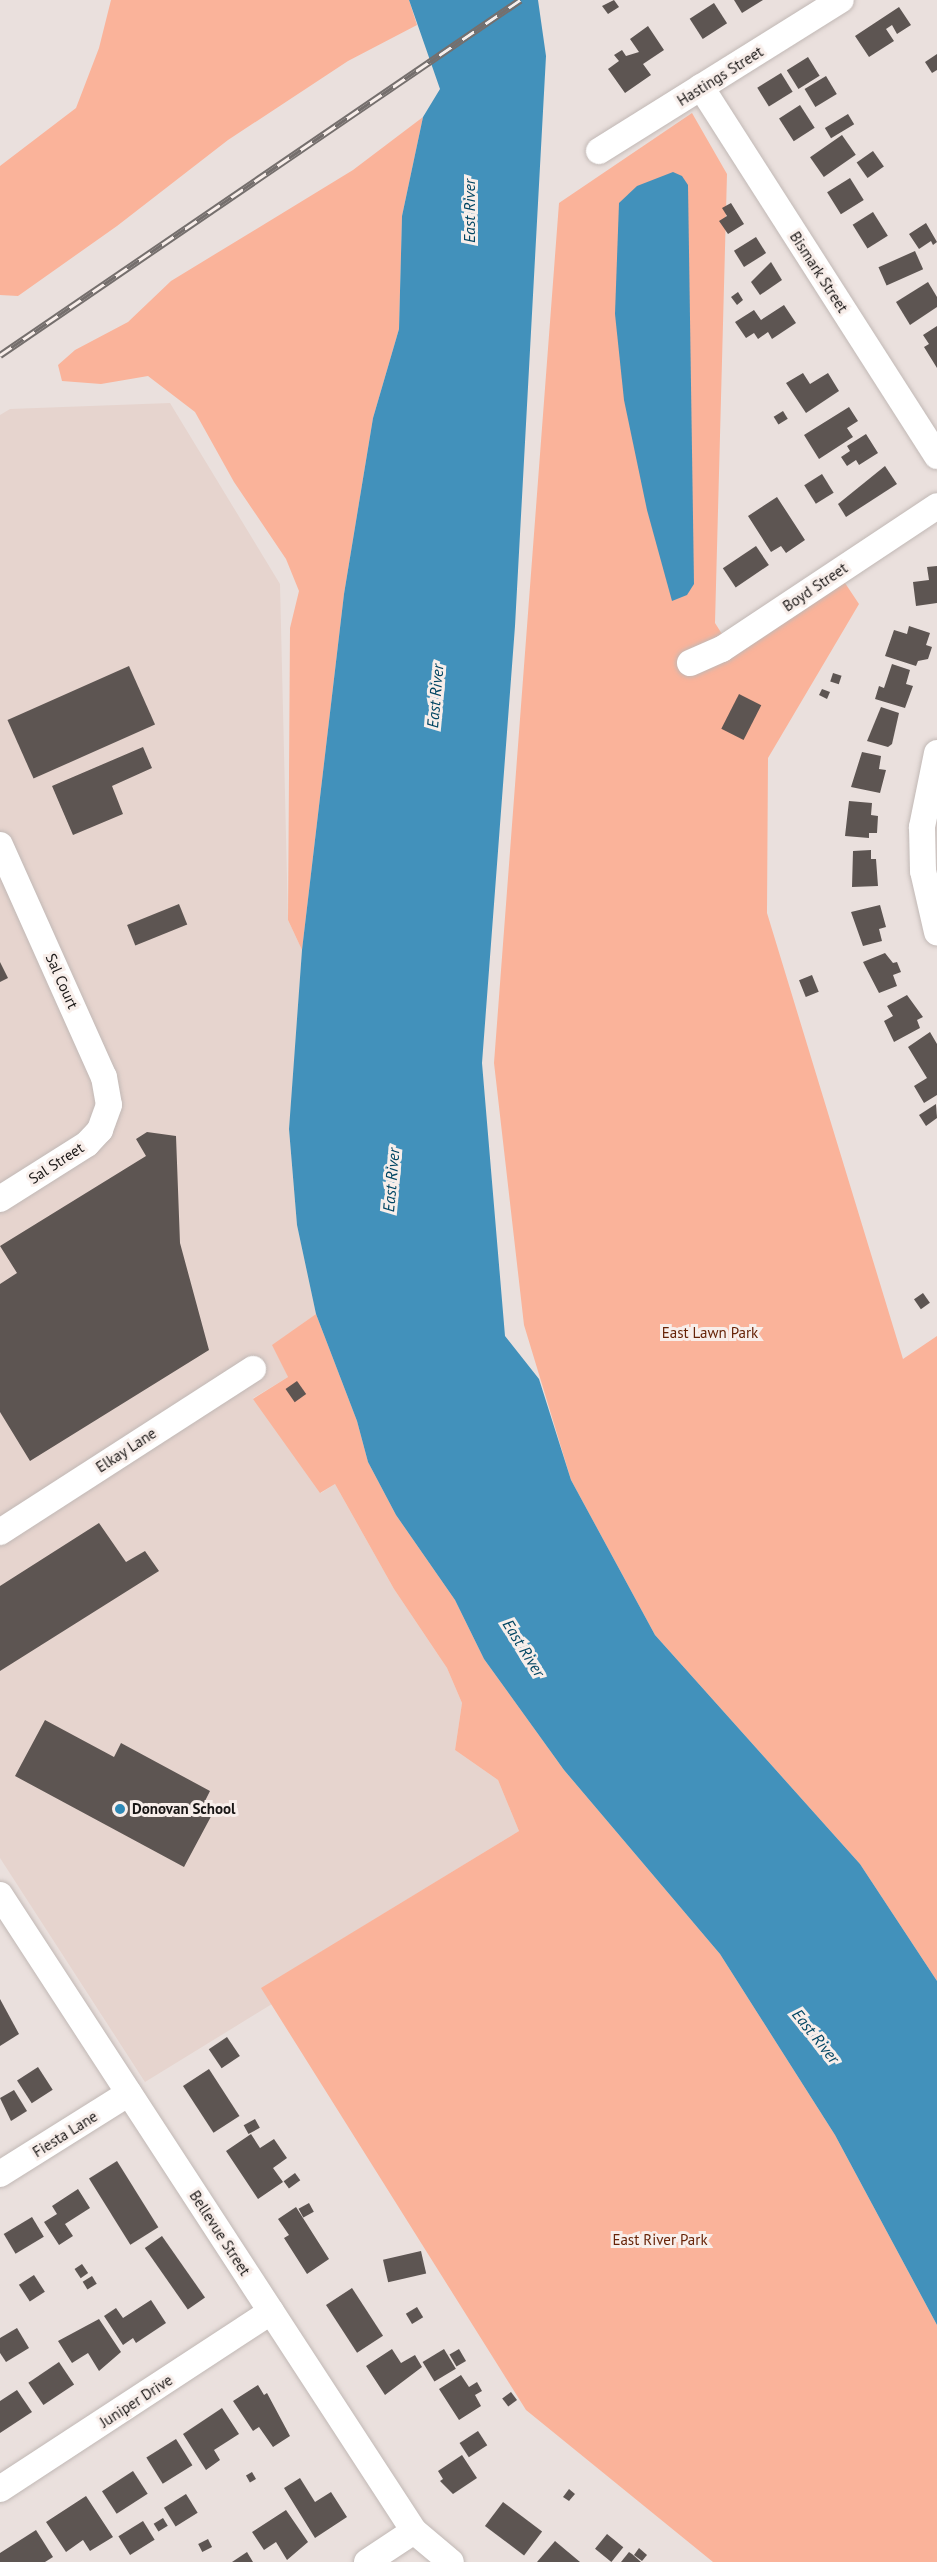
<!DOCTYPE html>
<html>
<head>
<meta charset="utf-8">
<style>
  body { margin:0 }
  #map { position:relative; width:937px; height:2562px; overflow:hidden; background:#eae0dd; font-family:"PT Sans",sans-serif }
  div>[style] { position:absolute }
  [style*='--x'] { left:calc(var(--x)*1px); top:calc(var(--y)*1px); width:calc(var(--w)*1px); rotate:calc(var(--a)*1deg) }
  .built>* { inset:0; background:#e6d4ce }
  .green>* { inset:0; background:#fab39a }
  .water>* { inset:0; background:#4291bb }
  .building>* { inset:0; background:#5d5552; transform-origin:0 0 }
  .roads { filter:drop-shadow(0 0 2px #c1b8b5) drop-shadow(0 0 2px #c1b8b5) }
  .minor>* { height:26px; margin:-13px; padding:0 13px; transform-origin:13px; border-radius:13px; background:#fff }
  .rail>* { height:7px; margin-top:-3.5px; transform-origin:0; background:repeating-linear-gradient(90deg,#f8eeea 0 14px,#756f6d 0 28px); box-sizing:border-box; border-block:2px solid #756f6d }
  .dots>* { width:16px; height:16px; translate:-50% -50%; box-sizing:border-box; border:3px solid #f8eeea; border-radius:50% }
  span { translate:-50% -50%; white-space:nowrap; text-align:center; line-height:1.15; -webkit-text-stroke:6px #f8eeea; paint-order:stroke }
  .street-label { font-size:15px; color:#191615 }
  .park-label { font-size:15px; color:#662307 }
  .poi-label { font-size:15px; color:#191615; font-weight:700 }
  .left { translate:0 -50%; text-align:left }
  .water-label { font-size:16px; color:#014562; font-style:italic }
</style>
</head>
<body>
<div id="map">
  <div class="built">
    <div style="clip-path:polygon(170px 403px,280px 584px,288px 920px,302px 950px,289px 1129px,297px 1225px,316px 1314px,273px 1345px,288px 1377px,253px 1398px,321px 1493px,335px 1484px,394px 1589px,447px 1668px,462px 1703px,455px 1750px,498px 1780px,519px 1831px,262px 1988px,272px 2004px,145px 2082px,0 1858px,0 415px,10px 409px)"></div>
  </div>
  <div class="green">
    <div style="clip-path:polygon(111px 0,409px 0,417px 25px,348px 61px,228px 140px,117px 226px,18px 296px,0 295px,0 166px,76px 108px,99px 48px)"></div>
    <div style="clip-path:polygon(692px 113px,727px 174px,715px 623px,734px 653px,843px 580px,859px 604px,768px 758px,767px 913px,903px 1359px,937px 1336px,937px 1981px,860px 1864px,655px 1635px,571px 1480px,524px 1325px,494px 1063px,559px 203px)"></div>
    <div style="clip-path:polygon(423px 117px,402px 216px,399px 329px,373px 418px,344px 594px,302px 950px,288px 920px,290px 628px,299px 591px,286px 559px,234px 482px,195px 412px,148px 376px,101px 384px,62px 381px,58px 365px,75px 350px,128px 322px,171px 281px,353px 170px)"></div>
    <div style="clip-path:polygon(316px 1314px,357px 1421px,368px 1462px,396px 1515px,455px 1600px,484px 1659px,564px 1770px,720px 1954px,835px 2135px,937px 2325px,937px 2562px,713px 2562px,526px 2410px,261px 1988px,519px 1831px,498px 1780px,455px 1750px,462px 1703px,447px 1668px,394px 1589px,335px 1484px,320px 1493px,253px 1399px,288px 1377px,272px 1345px)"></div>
  </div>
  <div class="water">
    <div style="clip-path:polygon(409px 0,538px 0,546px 56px,515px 626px,482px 1063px,505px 1336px,539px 1379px,571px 1480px,655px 1635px,860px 1864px,937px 1981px,937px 2325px,835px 2135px,720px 1954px,564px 1770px,484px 1659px,455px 1600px,396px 1515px,368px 1462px,357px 1421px,316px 1314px,297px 1225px,289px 1129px,302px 950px,344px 594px,373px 418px,399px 329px,402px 216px,423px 117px,440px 89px)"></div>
    <div style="clip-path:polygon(673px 172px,682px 176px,688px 185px,694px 584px,687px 595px,672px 601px,647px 510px,624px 400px,615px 314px,619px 203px,637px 186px)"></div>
  </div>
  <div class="building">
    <div style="clip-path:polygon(614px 0,619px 7px,608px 14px,602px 6px)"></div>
    <div style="clip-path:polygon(734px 0,763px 0,742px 13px)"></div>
    <div style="left:714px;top:3px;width:24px;height:29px;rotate:57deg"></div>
    <div style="clip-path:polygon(899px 7px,911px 25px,897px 34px,892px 25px,886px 29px,894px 41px,869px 57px,855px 36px)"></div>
    <div style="clip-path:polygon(648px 26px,664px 50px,643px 64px,651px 75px,625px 93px,608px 69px,619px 61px,614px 55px,622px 50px,626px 56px,639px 52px,630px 39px)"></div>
    <div style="clip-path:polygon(937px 54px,937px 70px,932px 73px,925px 62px)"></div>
    <div style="left:808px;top:57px;width:22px;height:25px;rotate:58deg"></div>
    <div style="left:781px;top:73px;width:22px;height:28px;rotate:58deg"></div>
    <div style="left:826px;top:76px;width:21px;height:25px;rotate:59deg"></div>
    <div style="left:800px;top:105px;width:27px;height:25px;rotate:57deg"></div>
    <div style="left:848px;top:114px;width:12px;height:27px;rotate:59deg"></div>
    <div style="left:842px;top:135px;width:24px;height:39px;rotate:55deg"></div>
    <div style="left:873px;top:151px;width:19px;height:20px;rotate:55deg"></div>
    <div style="left:850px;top:178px;width:26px;height:27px;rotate:58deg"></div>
    <div style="clip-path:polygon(731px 203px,744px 224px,728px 234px,719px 221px,727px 216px,722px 208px)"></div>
    <div style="left:873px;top:212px;width:28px;height:24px;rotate:58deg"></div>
    <div style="clip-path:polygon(926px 223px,937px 242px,933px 245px,931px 241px,919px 249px,909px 234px)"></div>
    <div style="left:756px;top:237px;width:19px;height:26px;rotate:58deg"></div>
    <div style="left:915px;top:251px;width:20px;height:40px;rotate:66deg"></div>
    <div style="clip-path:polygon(771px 262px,782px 280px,760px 295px,751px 282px)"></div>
    <div style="clip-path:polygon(928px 282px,937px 297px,937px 307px,910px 325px,896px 302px)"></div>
    <div style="clip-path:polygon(738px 292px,743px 300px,737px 305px,731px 297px)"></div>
    <div style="clip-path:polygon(784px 305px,796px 323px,772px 339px,768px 332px,758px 339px,754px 333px,746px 338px,735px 322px,754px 310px,761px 320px)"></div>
    <div style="clip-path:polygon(937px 326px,937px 368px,924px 347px,929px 344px,923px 335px)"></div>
    <div style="clip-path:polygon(803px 373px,810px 384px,828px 373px,839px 391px,806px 413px,786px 383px)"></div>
    <div style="clip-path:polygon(849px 407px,858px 421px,847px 428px,853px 437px,819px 459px,804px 435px)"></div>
    <div style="left:783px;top:411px;width:9px;height:11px;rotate:58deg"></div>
    <div style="clip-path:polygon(866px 434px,878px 453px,859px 465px,856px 460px,847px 466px,841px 457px,850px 451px,847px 446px)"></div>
    <div style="clip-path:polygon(885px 466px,897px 484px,846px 517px,838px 504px)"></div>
    <div style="left:822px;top:474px;width:22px;height:21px;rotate:58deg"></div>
    <div style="clip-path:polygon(777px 497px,805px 540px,786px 553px,781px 546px,771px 552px,748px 516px)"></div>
    <div style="left:756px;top:546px;width:23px;height:40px;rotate:56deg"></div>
    <div style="clip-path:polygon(937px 566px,937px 603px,916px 606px,913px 582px,929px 580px,927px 567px)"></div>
    <div style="clip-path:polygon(909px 626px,930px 633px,926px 645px,932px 647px,928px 659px,918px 661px,916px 666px,885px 656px,894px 630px,907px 634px)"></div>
    <div style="clip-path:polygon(892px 664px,910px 670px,906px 684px,913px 686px,905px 708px,875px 699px,879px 686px,884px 688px)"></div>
    <div style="left:129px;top:666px;width:64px;height:133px;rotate:66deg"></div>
    <div style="left:833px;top:673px;width:9px;height:9px;rotate:18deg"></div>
    <div style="clip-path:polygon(822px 689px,830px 692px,827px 699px,819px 695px)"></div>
    <div style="left:739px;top:694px;width:25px;height:39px;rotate:27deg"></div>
    <div style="clip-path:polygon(881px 707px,899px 713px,892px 744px,888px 747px,867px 741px)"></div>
    <div style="clip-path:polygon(143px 747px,152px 768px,112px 786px,123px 814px,73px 835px,52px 786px)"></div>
    <div style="clip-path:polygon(862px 752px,881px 756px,879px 769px,886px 770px,880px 793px,851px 787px)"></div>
    <div style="clip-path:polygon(849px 801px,872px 803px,871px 815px,878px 816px,877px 833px,869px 833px,869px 838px,845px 836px)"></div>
    <div style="clip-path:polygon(871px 850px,871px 859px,876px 859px,878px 886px,852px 887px,853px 851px)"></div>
    <div style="left:179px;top:904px;width:22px;height:56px;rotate:68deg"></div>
    <div style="clip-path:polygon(880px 905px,886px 927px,879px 929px,882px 941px,863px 946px,851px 912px)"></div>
    <div style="clip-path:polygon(885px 953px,893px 963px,897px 962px,901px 972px,893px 975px,897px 986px,879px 993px,863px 962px)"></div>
    <div style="clip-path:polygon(0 962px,8px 978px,0 982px)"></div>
    <div style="left:812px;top:975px;width:18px;height:14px;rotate:68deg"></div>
    <div style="clip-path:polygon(907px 995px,923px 1017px,917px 1020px,920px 1028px,894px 1042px,884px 1021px,893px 1016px,887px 1006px)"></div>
    <div style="clip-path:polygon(930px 1032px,937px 1044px,937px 1095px,924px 1103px,914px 1086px,927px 1078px,908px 1047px)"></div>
    <div style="clip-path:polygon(936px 1104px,937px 1118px,926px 1126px,919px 1115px)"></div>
    <div style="clip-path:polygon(147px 1132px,176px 1136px,180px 1243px,209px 1350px,30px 1461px,0 1412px,0 1284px,17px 1273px,0 1246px,146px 1156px,136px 1139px)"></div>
    <div style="left:923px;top:1293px;width:12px;height:11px;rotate:55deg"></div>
    <div style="left:297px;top:1381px;width:16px;height:14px;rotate:55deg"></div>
    <div style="clip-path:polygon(99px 1523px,126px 1562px,145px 1551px,159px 1571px,0 1671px,0 1586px)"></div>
    <div style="clip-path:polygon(45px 1720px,114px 1757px,121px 1743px,210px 1791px,204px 1803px,215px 1809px,184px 1867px,15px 1776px)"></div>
    <div style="clip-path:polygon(0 1999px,19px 2034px,0 2046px)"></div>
    <div style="left:227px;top:2037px;width:23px;height:22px;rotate:56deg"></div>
    <div style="left:38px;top:2067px;width:27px;height:25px;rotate:57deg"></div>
    <div style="left:209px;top:2069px;width:56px;height:31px;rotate:57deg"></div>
    <div style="clip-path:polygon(14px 2090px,27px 2111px,11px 2121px,0 2098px)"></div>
    <div style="left:255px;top:2119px;width:10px;height:13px;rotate:61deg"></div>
    <div style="clip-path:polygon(251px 2134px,260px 2148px,274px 2139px,287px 2158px,273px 2168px,283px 2182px,258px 2199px,226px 2151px)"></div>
    <div style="left:117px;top:2161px;width:78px;height:33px;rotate:58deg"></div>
    <div style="left:295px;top:2173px;width:9px;height:14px;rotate:54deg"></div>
    <div style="clip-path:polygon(78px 2189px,90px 2208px,65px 2224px,73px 2236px,59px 2245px,44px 2222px,57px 2214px,52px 2206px)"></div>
    <div style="left:309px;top:2203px;width:10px;height:12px;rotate:61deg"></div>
    <div style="clip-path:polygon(296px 2207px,329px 2259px,307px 2274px,284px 2238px,289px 2235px,278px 2219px)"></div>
    <div style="left:32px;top:2217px;width:23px;height:33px;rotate:59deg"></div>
    <div style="left:162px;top:2236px;width:75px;height:21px;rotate:55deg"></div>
    <div style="left:421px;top:2251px;width:23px;height:39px;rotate:77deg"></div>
    <div style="left:82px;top:2264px;width:11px;height:9px;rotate:56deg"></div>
    <div style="left:34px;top:2275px;width:20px;height:18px;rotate:57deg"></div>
    <div style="left:92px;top:2276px;width:9px;height:11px;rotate:58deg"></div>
    <div style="left:352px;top:2288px;width:57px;height:31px;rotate:57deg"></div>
    <div style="clip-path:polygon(151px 2300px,166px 2323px,136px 2343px,133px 2338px,123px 2345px,104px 2316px,116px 2308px,123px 2318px)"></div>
    <div style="left:417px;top:2307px;width:12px;height:13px;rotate:59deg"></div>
    <div style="clip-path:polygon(99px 2319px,121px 2352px,99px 2371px,88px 2353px,72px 2363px,58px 2341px)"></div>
    <div style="clip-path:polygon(17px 2328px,29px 2348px,6px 2362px,0 2353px,0 2338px)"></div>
    <div style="clip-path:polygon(392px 2349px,401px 2363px,415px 2355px,422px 2367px,385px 2395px,366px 2366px)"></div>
    <div style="left:444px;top:2349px;width:23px;height:25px;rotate:59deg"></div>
    <div style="left:459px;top:2349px;width:14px;height:11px;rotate:60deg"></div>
    <div style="left:59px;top:2362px;width:27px;height:37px;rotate:56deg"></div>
    <div style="clip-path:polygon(461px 2375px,469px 2387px,477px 2382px,482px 2391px,475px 2395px,481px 2406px,459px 2420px,439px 2389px)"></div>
    <div style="clip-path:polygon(258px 2385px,264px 2395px,267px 2393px,290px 2436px,273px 2447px,259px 2427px,253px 2431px,233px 2401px)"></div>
    <div style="clip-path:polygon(17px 2390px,32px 2412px,0 2433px,0 2401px)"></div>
    <div style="left:511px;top:2392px;width:10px;height:11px;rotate:53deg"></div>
    <div style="clip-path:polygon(222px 2408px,239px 2434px,214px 2450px,220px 2460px,206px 2470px,183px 2434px)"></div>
    <div style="left:478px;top:2431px;width:17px;height:22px;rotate:57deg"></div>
    <div style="left:176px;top:2439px;width:31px;height:35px;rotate:58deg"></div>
    <div style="clip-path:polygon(462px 2455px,477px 2478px,453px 2494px,440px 2481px,443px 2479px,438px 2471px)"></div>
    <div style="left:133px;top:2471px;width:27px;height:37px;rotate:57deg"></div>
    <div style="left:252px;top:2472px;width:8px;height:7px;rotate:60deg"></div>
    <div style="clip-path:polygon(300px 2478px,315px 2502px,331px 2492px,347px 2517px,315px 2538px,284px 2488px)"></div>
    <div style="clip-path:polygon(569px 2489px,575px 2494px,569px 2501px,563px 2497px)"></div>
    <div style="left:186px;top:2494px;width:22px;height:26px;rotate:58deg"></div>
    <div style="clip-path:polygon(86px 2496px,113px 2537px,90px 2551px,83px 2540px,66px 2552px,46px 2522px)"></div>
    <div style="left:503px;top:2502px;width:49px;height:30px;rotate:37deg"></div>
    <div style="clip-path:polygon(286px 2510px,308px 2542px,287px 2560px,276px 2542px,264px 2550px,252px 2532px)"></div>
    <div style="left:163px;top:2518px;width:9px;height:11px;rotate:58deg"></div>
    <div style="left:143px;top:2521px;width:22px;height:29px;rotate:58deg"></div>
    <div style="clip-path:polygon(36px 2530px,53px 2557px,45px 2562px,0 2562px,0 2553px)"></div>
    <div style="left:607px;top:2534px;width:21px;height:19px;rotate:39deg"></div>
    <div style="left:208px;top:2539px;width:9px;height:11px;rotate:63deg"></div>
    <div style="clip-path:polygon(555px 2541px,580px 2562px,537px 2562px)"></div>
    <div style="clip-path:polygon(639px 2548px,647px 2555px,642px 2561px,634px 2555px)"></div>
    <div style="clip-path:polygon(247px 2552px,253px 2562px,232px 2562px)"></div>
    <div style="clip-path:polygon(629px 2552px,632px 2554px,641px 2562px,621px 2562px)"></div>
  </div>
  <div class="roads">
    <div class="minor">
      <div style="--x:701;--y:87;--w:438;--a:57.4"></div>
      <div style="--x:599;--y:151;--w:285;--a:-32"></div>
      <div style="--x:690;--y:663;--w:35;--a:-24"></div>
      <div style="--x:722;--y:649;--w:258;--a:-33.6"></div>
      <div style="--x:937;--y:753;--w:76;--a:101.5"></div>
      <div style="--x:922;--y:827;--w:44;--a:88.7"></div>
      <div style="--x:923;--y:871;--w:63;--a:77.1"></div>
      <div style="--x:0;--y:845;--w:254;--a:65.9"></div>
      <div style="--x:104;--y:1077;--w:28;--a:80"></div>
      <div style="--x:109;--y:1105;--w:27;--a:110"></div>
      <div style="--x:100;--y:1130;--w:19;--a:133"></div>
      <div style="--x:87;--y:1144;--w:103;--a:147.7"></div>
      <div style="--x:0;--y:1532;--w:301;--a:-32.8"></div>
      <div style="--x:0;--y:1895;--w:759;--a:56.94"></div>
      <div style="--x:414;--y:2531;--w:48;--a:40"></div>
      <div style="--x:0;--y:2174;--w:152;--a:-32.1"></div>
      <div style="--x:0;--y:2489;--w:324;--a:-33.2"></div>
      <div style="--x:367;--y:2562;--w:56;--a:-33.4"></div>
    </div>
  </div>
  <div class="rail">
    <div style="--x:0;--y:355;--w:630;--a:-34.32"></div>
  </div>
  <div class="dots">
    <div style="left:120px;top:1809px;background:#2e88b5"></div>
  </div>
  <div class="street-label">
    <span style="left:720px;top:76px;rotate:-32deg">Hastings Street</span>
    <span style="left:819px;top:272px;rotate:57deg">Bismark Street</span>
    <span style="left:815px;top:587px;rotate:-34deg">Boyd Street</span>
    <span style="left:62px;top:981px;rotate:66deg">Sal Court</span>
    <span style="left:56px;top:1163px;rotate:-33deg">Sal Street</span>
    <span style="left:126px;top:1450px;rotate:-33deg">Elkay Lane</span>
    <span style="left:65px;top:2134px;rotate:-32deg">Fiesta Lane</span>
    <span style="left:220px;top:2233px;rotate:57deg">Bellevue Street</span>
    <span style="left:136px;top:2401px;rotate:-33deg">Juniper Drive</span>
  </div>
  <div class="park-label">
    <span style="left:710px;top:1333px">East Lawn Park</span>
    <span style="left:660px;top:2240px">East River Park</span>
  </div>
  <div class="poi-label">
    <span class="left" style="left:132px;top:1809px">Donovan School</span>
  </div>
  <div class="water-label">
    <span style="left:469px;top:211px;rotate:-90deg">East River</span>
    <span style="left:435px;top:696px;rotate:-85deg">East River</span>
    <span style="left:391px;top:1180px;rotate:-85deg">East River</span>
    <span style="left:524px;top:1648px;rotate:58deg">East River</span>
    <span style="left:816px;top:2036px;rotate:51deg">East River</span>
  </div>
</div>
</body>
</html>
